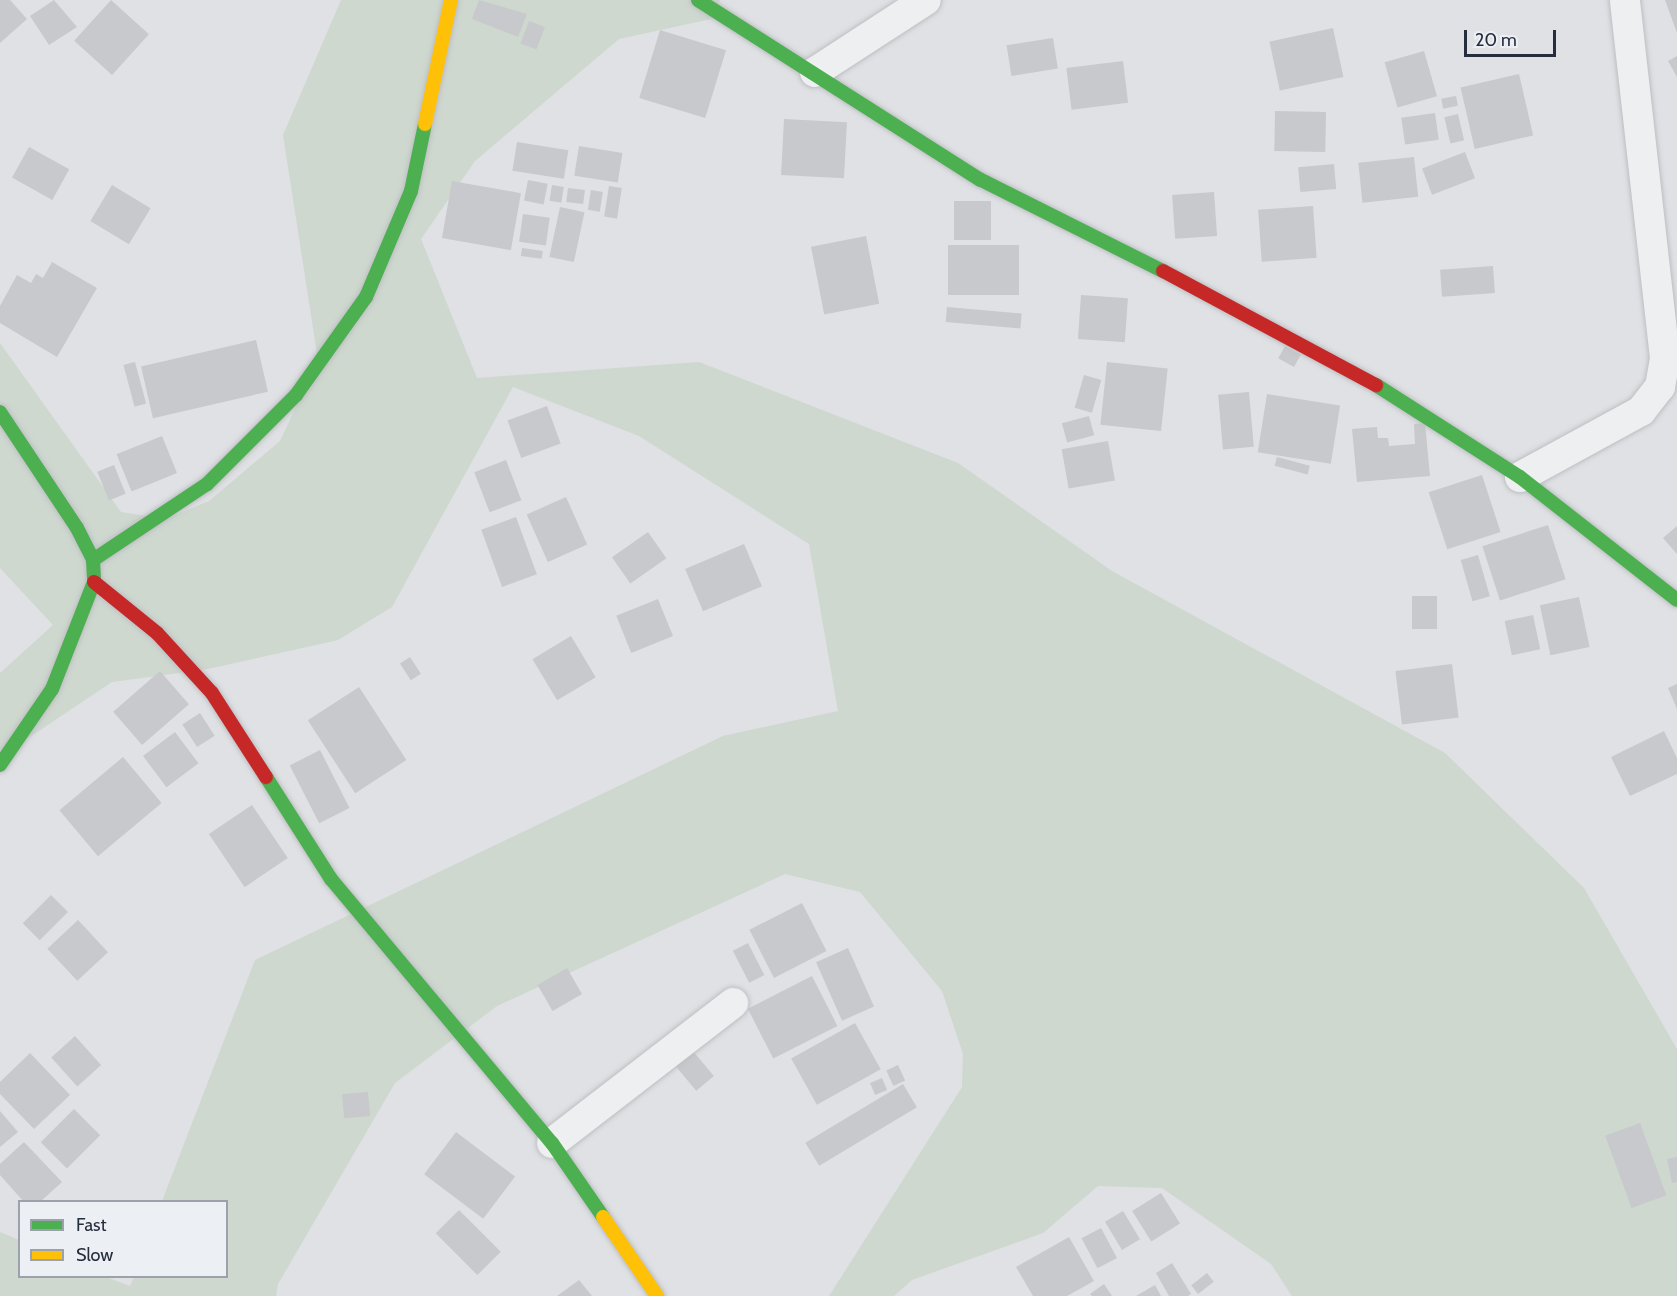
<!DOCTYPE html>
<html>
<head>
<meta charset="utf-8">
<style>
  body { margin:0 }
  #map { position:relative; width:1677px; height:1296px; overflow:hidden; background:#dfe1e4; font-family:Cabin,sans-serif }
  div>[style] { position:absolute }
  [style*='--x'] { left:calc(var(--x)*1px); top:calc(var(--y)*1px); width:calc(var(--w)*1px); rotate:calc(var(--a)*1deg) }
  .green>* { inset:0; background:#ced8cf }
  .building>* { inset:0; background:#c7c9cc; transform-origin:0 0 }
  .roads { filter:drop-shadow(0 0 2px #bdbfc2) drop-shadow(0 0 2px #bdbfc2) }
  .street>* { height:30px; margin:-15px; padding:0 15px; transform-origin:15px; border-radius:15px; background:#eeeff1 }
  .fast>* { height:14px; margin:-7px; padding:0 7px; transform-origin:7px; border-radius:7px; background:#4caf50 }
  .slow>* { height:14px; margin:-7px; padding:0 7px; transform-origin:7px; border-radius:7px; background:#ffc107 }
  .jam>* { height:14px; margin:-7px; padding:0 7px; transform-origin:7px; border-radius:7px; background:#c62828 }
  span { translate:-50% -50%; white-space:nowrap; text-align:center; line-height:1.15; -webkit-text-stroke:6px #eceff4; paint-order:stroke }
  .legend { position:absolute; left:18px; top:1200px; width:210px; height:78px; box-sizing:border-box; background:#eceff4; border:2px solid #9da1ab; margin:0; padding:8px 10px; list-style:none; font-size:18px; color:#262d3d }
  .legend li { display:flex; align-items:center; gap:12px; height:30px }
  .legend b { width:30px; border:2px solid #9da1ab }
  .scale { position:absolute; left:1464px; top:30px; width:92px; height:27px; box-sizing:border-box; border:3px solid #262d3d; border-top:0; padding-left:8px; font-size:18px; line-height:21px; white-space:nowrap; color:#262d3d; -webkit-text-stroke:4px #eceff4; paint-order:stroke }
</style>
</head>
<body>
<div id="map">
  <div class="green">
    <div style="clip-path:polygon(341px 0,720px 0,711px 19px,619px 39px,475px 161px,421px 239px,477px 378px,699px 362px,958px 463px,1112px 571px,1445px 753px,1584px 888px,1677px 1049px,1677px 1296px,1292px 1296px,1271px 1264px,1162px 1188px,1098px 1186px,1043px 1233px,912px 1280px,894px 1296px,829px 1296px,962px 1087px,963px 1054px,942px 991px,860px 892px,785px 874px,497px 1006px,395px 1083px,278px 1284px,276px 1296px,0 1296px,0 1232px,19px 1240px,20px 1276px,106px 1277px,130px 1286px,134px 1277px,226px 1276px,226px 1202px,162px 1201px,255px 960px,723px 736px,838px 711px,809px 544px,639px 436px,513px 387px,392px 607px,338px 640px,208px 669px,112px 682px,0 757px,0 673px,53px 625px,0 568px,0 343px,121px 512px,166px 519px,209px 501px,280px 441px,318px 360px,283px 135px)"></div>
  </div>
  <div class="building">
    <div style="clip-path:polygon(0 0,10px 0,27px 19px,0 43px)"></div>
    <div style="clip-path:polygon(54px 0,77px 27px,49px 45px,30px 16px)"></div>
    <div style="left:111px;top:0;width:51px;height:55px;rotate:42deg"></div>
    <div style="clip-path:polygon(479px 0,527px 14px,518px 37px,472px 19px)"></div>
    <div style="clip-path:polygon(1665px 0,1677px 0,1677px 33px)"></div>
    <div style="left:529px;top:21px;width:17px;height:24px;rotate:21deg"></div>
    <div style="left:1333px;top:28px;width:50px;height:65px;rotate:78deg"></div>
    <div style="left:660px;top:30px;width:69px;height:71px;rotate:17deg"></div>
    <div style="left:1053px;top:38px;width:31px;height:47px;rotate:81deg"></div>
    <div style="left:1424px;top:51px;width:47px;height:41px;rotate:74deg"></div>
    <div style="clip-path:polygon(1677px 56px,1677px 77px,1668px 61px)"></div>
    <div style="left:1123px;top:61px;width:42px;height:57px;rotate:83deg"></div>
    <div style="left:1519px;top:74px;width:63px;height:60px;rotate:77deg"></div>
    <div style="left:1456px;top:96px;width:10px;height:15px;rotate:79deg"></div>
    <div style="left:1275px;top:111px;width:51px;height:40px;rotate:1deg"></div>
    <div style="left:1435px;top:113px;width:27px;height:34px;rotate:82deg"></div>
    <div style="left:1458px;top:114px;width:27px;height:14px;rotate:77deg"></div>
    <div style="left:784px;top:119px;width:63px;height:56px;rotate:3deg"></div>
    <div style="left:517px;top:142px;width:52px;height:29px;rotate:9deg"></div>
    <div style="left:579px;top:146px;width:44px;height:30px;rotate:9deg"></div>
    <div style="left:29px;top:147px;width:46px;height:35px;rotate:29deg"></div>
    <div style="left:1465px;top:152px;width:28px;height:46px;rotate:69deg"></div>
    <div style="left:1414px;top:157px;width:40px;height:56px;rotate:84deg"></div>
    <div style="left:1334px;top:164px;width:25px;height:36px;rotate:85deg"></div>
    <div style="left:528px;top:180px;width:20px;height:21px;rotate:11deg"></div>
    <div style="left:452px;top:181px;width:70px;height:58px;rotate:10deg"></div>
    <div style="left:112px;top:185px;width:45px;height:42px;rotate:31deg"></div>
    <div style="left:552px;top:185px;width:12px;height:16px;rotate:9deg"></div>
    <div style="left:609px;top:186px;width:13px;height:31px;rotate:9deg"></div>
    <div style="left:568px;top:188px;width:17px;height:14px;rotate:7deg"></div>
    <div style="left:591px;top:190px;width:12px;height:20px;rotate:9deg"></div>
    <div style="left:1214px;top:192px;width:44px;height:42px;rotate:86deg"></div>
    <div style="left:954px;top:201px;width:37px;height:39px"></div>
    <div style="left:1313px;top:206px;width:52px;height:55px;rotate:86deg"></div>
    <div style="left:560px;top:207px;width:25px;height:51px;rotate:12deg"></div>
    <div style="left:523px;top:214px;width:27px;height:28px;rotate:8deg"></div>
    <div style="left:866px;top:236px;width:69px;height:56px;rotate:79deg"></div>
    <div style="left:1019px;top:245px;width:50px;height:71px;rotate:90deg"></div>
    <div style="left:522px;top:248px;width:21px;height:8px;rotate:8deg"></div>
    <div style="clip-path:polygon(52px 262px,97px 288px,57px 357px,0 323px,0 306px,17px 275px,31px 283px,36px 274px,43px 278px)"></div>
    <div style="left:1493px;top:266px;width:27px;height:53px;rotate:86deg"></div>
    <div style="left:1081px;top:295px;width:47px;height:44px;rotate:4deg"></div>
    <div style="left:947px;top:307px;width:75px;height:15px;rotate:5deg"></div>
    <div style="left:256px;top:340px;width:53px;height:118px;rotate:77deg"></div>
    <div style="left:1285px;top:346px;width:18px;height:14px;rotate:29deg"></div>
    <div style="left:135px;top:362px;width:43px;height:12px;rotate:75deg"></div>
    <div style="left:1107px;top:362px;width:61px;height:63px;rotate:6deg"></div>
    <div style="left:1084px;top:375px;width:18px;height:34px;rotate:16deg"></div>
    <div style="left:1249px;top:392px;width:55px;height:31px;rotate:85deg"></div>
    <div style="left:1267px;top:394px;width:74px;height:59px;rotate:9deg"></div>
    <div style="left:547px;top:406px;width:40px;height:42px;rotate:70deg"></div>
    <div style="left:1089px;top:416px;width:20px;height:28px;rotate:75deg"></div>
    <div style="clip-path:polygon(1425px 423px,1430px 476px,1357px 482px,1352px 429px,1377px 427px,1378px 438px,1388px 438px,1389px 446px,1415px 444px,1414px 424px)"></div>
    <div style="left:162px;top:436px;width:40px;height:49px;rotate:68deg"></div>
    <div style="left:1108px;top:441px;width:40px;height:47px;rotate:80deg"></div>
    <div style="left:1277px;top:457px;width:34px;height:9px;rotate:15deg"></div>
    <div style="left:506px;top:460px;width:43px;height:34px;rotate:69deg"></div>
    <div style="left:114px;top:465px;width:31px;height:18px;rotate:68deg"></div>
    <div style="left:1482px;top:475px;width:60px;height:56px;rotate:72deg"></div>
    <div style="left:566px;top:497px;width:52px;height:43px;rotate:66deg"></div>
    <div style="left:516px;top:517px;width:61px;height:37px;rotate:70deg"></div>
    <div style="left:1548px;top:525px;width:57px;height:69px;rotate:72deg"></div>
    <div style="clip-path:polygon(1677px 526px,1677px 554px,1663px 538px)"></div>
    <div style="left:648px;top:532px;width:32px;height:44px;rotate:55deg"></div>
    <div style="left:744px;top:544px;width:46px;height:64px;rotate:67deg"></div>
    <div style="left:1478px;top:555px;width:43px;height:18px;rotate:74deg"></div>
    <div style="left:1412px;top:596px;width:25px;height:33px"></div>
    <div style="left:1579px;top:597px;width:51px;height:40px;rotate:78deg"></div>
    <div style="left:658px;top:599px;width:40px;height:45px;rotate:68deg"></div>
    <div style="left:1533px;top:615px;width:35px;height:29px;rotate:78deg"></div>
    <div style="left:571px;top:636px;width:48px;height:45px;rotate:59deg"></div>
    <div style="left:410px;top:657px;width:20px;height:12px;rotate:57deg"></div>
    <div style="left:1452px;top:664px;width:54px;height:57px;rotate:83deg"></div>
    <div style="left:160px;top:671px;width:44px;height:62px;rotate:49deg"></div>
    <div style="clip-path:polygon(1677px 684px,1677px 709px,1668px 688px)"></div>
    <div style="left:359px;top:687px;width:87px;height:61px;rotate:57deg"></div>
    <div style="left:200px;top:713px;width:27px;height:21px;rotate:57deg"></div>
    <div style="clip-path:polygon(1664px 731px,1677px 758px,1677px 774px,1630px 796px,1611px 757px)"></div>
    <div style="left:175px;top:732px;width:39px;height:40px;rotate:53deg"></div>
    <div style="left:320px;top:750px;width:65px;height:34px;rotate:63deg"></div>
    <div style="left:123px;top:757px;width:60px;height:83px;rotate:50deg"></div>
    <div style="left:252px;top:805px;width:64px;height:52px;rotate:56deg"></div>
    <div style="left:51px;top:895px;width:24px;height:40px;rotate:45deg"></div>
    <div style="left:802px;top:903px;width:54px;height:59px;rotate:63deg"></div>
    <div style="left:78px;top:920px;width:44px;height:42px;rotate:47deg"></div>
    <div style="left:748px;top:943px;width:36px;height:17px;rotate:63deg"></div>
    <div style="left:848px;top:948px;width:64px;height:35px;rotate:66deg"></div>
    <div style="left:567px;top:968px;width:30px;height:34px;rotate:60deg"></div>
    <div style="left:812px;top:976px;width:56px;height:72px;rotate:63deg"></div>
    <div style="left:855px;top:1023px;width:53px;height:73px;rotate:61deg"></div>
    <div style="left:75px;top:1036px;width:39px;height:32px;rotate:48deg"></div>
    <div style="left:692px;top:1050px;width:34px;height:23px;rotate:50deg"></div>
    <div style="clip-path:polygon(30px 1053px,70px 1095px,34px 1129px,0 1094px,0 1082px)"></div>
    <div style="left:898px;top:1065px;width:17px;height:13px;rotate:65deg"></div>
    <div style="left:882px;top:1078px;width:13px;height:13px;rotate:67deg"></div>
    <div style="left:903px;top:1084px;width:27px;height:114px;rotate:59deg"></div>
    <div style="left:368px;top:1092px;width:24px;height:26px;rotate:85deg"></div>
    <div style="left:74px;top:1109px;width:37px;height:47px;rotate:45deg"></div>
    <div style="clip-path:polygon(0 1111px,18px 1132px,0 1147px)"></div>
    <div style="left:1640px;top:1123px;width:77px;height:37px;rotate:70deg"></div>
    <div style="left:456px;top:1132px;width:74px;height:53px;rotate:37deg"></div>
    <div style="clip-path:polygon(24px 1142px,62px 1182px,40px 1202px,24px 1202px,0 1175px,0 1164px)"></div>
    <div style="clip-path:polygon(1677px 1157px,1677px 1182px,1672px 1183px,1667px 1159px)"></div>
    <div style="left:1161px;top:1193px;width:36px;height:34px;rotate:58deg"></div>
    <div style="left:459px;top:1210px;width:59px;height:33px;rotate:45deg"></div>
    <div style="left:1123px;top:1211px;width:33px;height:21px;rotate:59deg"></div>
    <div style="left:1101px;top:1228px;width:34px;height:22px;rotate:62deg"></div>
    <div style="clip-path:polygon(1069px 1237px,1094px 1281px,1067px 1296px,1033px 1296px,1016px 1267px)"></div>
    <div style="clip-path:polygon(1172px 1263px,1191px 1294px,1188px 1296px,1169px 1296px,1156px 1273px)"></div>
    <div style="left:1207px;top:1273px;width:11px;height:20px;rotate:52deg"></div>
    <div style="clip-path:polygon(579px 1280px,592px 1296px,557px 1296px)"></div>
    <div style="clip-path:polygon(1104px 1284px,1112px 1296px,1092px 1296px,1090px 1294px)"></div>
    <div style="clip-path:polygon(1155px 1285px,1161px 1296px,1136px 1296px)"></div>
  </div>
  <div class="roads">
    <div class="street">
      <div style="--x:815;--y:72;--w:132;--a:-33"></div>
      <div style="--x:1520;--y:477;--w:138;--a:-28.6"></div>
      <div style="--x:1641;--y:411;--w:31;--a:-52"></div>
      <div style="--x:1660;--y:387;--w:29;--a:-80"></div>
      <div style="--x:1665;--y:358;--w:360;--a:-96.4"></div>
      <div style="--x:552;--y:1143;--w:229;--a:-37.7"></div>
    </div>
    <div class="fast">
      <div style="--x:698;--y:0;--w:335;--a:32.5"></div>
      <div style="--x:981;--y:180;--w:203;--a:26.6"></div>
      <div style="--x:1376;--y:385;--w:171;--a:32.6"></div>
      <div style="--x:1520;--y:477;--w:199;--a:38.1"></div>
      <div style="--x:0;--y:412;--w:139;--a:56.4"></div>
      <div style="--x:77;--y:528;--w:36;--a:63"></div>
      <div style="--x:93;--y:560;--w:22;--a:87"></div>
      <div style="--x:94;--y:582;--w:115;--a:111.4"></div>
      <div style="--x:52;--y:689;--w:92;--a:124.4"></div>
      <div style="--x:93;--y:560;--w:137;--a:-33.7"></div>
      <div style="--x:207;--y:484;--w:126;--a:-45"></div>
      <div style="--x:296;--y:395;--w:120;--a:-54.5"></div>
      <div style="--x:366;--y:297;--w:115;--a:-67"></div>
      <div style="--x:411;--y:191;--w:68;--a:-78.2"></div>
      <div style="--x:266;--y:777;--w:121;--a:57.5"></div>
      <div style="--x:331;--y:879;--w:344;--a:50.1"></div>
      <div style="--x:552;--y:1143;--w:90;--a:55.4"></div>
    </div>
    <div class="slow">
      <div style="--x:425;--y:124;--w:127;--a:-78.2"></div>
      <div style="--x:603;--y:1217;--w:96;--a:55.6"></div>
    </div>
    <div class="jam">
      <div style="--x:1163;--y:271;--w:242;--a:28.2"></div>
      <div style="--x:94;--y:582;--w:81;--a:39"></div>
      <div style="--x:157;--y:633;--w:81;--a:47.5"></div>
      <div style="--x:212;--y:693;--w:100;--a:57.3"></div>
    </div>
  </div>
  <ul class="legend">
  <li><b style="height:8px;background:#4caf50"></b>Fast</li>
  <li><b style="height:8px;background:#ffc107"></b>Slow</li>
  </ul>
  <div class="scale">20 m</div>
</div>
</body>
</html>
